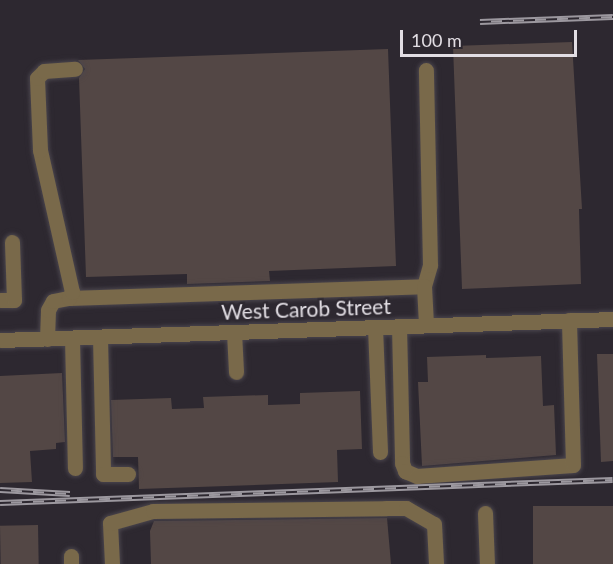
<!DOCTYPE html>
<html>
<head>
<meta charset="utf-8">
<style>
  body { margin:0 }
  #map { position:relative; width:613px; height:564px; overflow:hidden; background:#2d2830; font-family:Lato,sans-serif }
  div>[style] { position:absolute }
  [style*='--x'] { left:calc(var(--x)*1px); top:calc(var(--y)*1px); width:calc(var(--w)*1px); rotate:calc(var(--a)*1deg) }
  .building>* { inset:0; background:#534745; transform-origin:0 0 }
  .roads { filter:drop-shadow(0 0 2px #4a454d) drop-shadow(0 0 2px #4a454d) }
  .minor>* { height:15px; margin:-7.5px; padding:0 7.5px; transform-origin:7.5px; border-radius:7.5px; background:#79694a }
  .rail>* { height:6px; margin-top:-3px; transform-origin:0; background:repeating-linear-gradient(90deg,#2d2830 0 11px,#9c989f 0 22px); box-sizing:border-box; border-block:2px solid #9c989f }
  span { translate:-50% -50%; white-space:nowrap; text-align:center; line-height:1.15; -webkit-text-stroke:4.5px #2d2830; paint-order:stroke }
  .street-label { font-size:21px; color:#e2dee4 }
  .scale { position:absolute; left:400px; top:30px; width:177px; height:27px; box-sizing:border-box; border:3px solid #e2dee4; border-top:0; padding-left:8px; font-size:18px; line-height:21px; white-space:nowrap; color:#e2dee4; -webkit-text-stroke:4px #2d2830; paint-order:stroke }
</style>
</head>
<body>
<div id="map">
  <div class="building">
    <div style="clip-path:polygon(572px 42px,582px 209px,579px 209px,581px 284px,462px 289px,453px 46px)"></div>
    <div style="clip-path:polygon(388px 49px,396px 266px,269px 271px,270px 281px,187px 284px,187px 274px,86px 277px,79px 78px,85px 69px,78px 60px)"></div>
    <div style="clip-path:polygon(597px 354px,613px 354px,613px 461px,601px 462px)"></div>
    <div style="clip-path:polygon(486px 355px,486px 358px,541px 356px,543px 406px,554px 405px,556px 455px,422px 466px,418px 382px,428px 382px,427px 357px)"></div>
    <div style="clip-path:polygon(62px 373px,65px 442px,56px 443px,56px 449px,30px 451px,32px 482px,0 483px,0 376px)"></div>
    <div style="clip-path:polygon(360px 391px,362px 449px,337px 450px,338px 482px,139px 489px,138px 457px,113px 457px,111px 400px,171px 398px,172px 409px,204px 408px,203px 397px,268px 395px,268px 405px,300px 404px,300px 393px)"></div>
    <div style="left:613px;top:506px;width:58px;height:80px;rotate:90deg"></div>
    <div style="clip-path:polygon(387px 518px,391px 564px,151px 564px,150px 531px,154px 521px)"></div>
    <div style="left:38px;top:525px;width:39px;height:38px;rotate:89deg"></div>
  </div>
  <div class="roads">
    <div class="minor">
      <div style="--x:424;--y:286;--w:22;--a:-74"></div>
      <div style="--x:430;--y:265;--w:195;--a:-91.2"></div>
      <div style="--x:69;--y:298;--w:355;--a:-1.9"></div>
      <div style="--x:424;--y:286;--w:39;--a:87"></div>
      <div style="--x:0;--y:300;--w:14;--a:0"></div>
      <div style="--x:14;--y:300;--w:58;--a:-92"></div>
      <div style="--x:399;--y:326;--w:137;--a:88.7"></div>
      <div style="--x:402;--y:463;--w:9;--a:69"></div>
      <div style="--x:405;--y:471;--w:13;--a:23"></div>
      <div style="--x:417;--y:476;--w:156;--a:-4"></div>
      <div style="--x:573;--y:465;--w:145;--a:-91.6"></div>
      <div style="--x:375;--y:327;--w:125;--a:87.7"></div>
      <div style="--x:234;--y:332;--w:40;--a:87.1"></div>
      <div style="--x:100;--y:337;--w:137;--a:88.7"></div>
      <div style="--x:103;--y:474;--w:25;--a:0"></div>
      <div style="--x:72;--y:338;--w:130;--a:88.7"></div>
      <div style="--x:47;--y:339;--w:29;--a:-88"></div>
      <div style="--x:48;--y:310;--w:10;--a:-61"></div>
      <div style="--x:53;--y:301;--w:16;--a:-11"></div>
      <div style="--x:69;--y:298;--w:7;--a:-63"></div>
      <div style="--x:72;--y:292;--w:146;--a:-102.7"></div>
      <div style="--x:40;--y:150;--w:72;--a:-92.4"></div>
      <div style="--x:37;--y:78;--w:10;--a:-45"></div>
      <div style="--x:44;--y:71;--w:31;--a:-4"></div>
      <div style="--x:0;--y:340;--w:613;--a:-1.96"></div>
      <div style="--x:485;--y:513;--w:51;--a:87.8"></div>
      <div style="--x:71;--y:556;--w:8;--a:90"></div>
      <div style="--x:112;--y:564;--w:41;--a:-92.8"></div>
      <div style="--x:110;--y:523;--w:45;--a:-15.6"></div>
      <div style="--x:153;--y:511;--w:233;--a:-0.7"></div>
      <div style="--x:386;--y:508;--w:20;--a:0"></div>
      <div style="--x:406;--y:508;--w:32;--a:30"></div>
      <div style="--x:434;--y:524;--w:40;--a:87.1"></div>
    </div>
  </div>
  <div class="rail">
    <div style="--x:480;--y:22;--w:133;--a:-2.2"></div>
    <div style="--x:0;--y:490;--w:70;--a:3.3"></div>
    <div style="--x:0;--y:503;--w:613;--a:-2.15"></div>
  </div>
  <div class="street-label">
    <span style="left:306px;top:309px;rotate:-2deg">West Carob Street</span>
  </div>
  <div class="scale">100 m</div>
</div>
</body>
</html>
